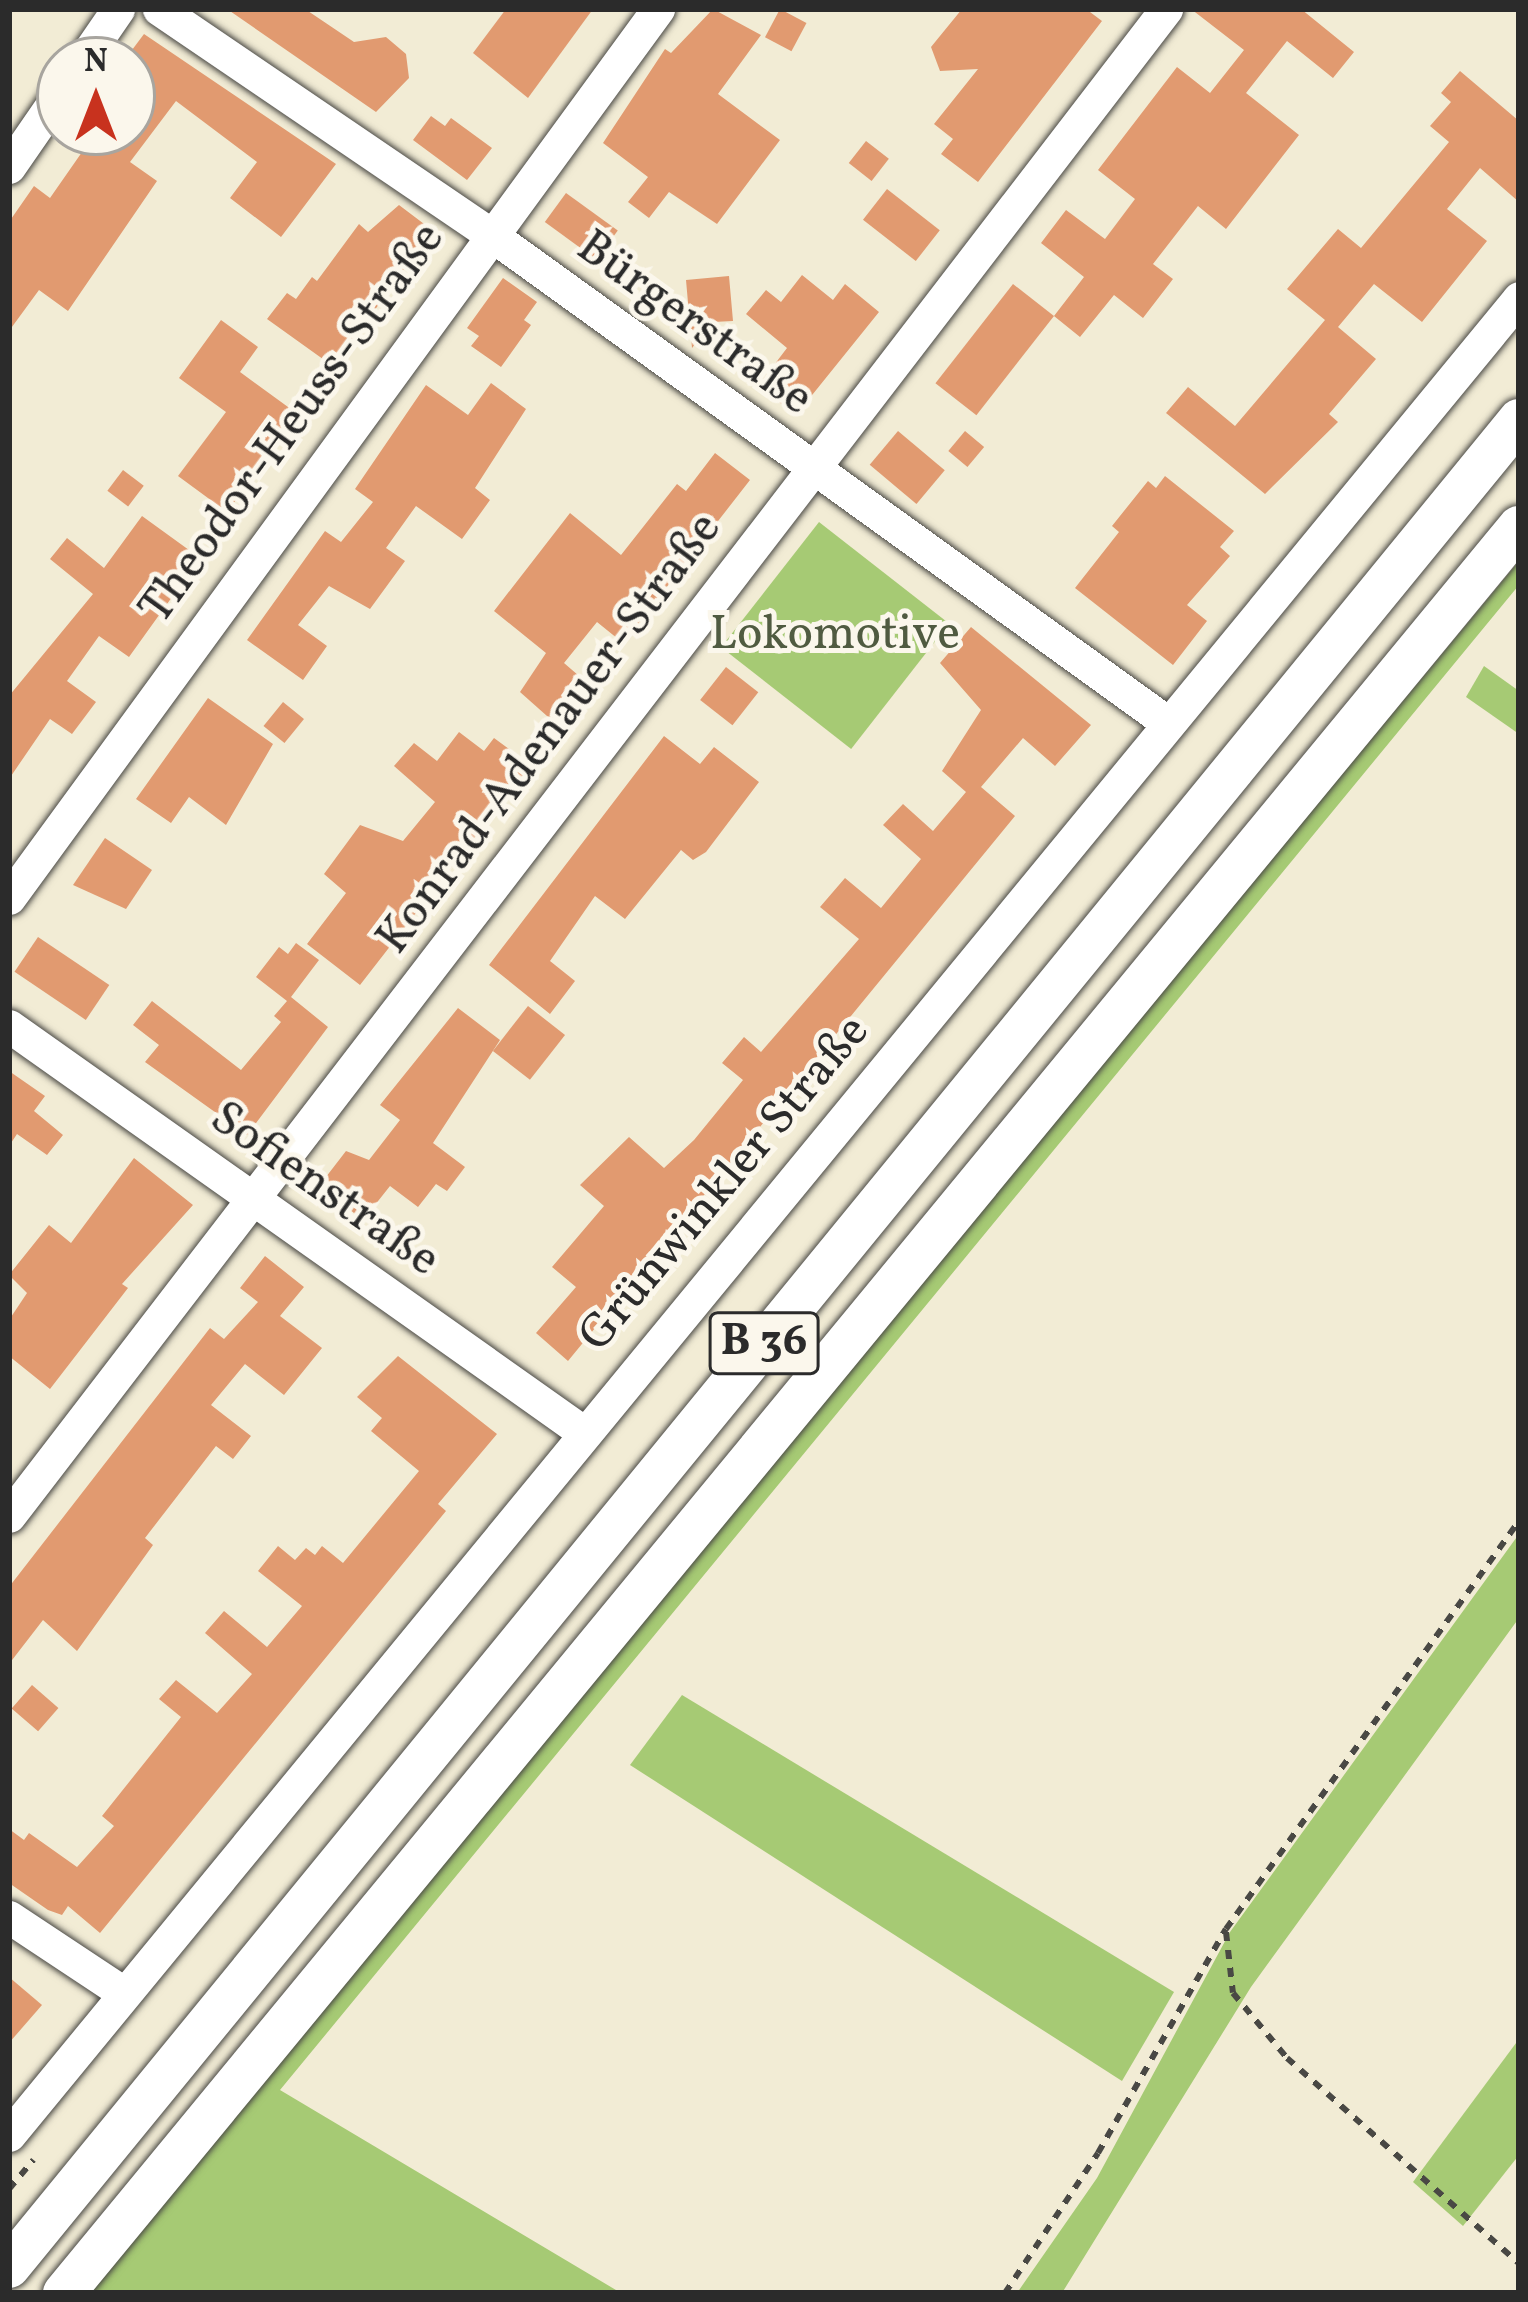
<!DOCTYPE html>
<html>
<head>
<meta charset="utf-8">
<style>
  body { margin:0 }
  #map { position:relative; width:1528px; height:2302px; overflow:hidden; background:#f2ecd5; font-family:Vollkorn,serif }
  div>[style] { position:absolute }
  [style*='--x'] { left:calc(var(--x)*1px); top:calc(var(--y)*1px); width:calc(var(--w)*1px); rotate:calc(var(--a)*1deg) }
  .green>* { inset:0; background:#a6ca74; transform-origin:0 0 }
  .building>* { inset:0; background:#e19a70; transform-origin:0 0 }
  .path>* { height:6px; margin-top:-3px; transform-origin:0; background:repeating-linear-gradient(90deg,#494844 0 9px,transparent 0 18px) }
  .roads { filter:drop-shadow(0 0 3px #494844) drop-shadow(0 0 3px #494844) }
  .minor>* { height:33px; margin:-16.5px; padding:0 16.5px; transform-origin:16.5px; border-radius:16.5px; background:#fff }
  .major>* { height:42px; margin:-21px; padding:0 21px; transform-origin:21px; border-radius:21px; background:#fff }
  span { translate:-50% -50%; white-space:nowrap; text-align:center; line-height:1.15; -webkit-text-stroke:10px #fbf7ec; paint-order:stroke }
  .shield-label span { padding:3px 9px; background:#fbf7ec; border:3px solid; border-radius:9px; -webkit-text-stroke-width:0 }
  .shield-label { font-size:45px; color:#2b2b2b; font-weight:700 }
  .street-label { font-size:48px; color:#2b2b2b }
  .park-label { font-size:48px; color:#505b41 }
  .frame { position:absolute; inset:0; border:12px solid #2b2b2b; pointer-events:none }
  .north { position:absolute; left:36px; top:36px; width:120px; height:120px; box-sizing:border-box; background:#fbf7ec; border:3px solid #a8a59f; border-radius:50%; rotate:0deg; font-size:33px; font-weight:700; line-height:48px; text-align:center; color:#2b2b2b }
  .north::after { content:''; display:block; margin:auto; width:42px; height:54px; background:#c8321e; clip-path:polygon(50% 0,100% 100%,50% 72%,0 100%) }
</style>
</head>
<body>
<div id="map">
  <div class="green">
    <div style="left:819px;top:522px;width:165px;height:159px;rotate:38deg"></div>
    <div style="clip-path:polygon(1519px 561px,1519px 585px,280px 2090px,621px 2293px,83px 2293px)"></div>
    <div style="clip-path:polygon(1484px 666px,1519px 691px,1519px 734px,1466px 697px)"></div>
    <div style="clip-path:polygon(1519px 1534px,1519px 1618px,1251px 1987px,1062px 2293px,1017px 2293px,1097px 2178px,1230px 1932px)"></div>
    <div style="clip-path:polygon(682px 1695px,1174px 1992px,1122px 2081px,630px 1765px)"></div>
    <div style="clip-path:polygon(1519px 2039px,1519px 2155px,1463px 2226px,1413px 2182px)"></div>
  </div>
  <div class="building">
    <div style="clip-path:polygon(227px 9px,305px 9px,354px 42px,386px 37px,406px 54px,409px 78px,376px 112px)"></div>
    <div style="clip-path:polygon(506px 9px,593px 9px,528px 98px,473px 53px)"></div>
    <div style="clip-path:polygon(713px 9px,761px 35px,718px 94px,780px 140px,717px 224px,669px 192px,649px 218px,628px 202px,648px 177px,603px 143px,665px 49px,671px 53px)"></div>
    <div style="left:780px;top:9px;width:30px;height:32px;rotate:28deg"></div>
    <div style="clip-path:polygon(962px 9px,1086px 9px,1102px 21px,978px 182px,941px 154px,953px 139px,934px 124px,978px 69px,940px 71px,931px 47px)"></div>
    <div style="clip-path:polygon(1191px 9px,1301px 9px,1354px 52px,1333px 78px,1287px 41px,1246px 93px,1299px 135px,1226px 229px,1198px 206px,1153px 264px,1173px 279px,1143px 318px,1114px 295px,1080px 337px,1054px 316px,1084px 277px,1041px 243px,1066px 210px,1105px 239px,1135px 199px,1098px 170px,1177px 67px,1210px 93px,1244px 50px)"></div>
    <div style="clip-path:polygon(144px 34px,336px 164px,281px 237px,230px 198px,257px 162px,176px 101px,130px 162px,157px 181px,68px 311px,39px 290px,9px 331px,9px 222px,34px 186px,50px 198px,96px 132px,132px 132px,132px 50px)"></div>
    <div style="clip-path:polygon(1460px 71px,1519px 121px,1519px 202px,1480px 168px,1447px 209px,1487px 241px,1422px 322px,1374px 284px,1338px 327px,1376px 359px,1329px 414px,1338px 422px,1265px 494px,1166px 413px,1188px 387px,1235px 426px,1325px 320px,1287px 289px,1338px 229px,1361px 248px,1449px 142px,1430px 126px,1451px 102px,1441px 93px)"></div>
    <div style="clip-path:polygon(431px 116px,445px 126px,451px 118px,492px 148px,467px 180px,413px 140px)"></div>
    <div style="left:866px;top:141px;width:29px;height:28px;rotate:38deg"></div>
    <div style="left:887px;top:189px;width:67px;height:39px;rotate:38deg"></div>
    <div style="left:566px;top:193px;width:64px;height:36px;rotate:36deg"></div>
    <div style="clip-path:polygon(399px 205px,432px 230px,334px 367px,267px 319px,287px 293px,296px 299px,312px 277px,317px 281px,359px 224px,368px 232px)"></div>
    <div style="clip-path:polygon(802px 275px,833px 300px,845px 284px,879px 312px,796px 415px,758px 386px,787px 348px,746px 314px,766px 290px,781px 302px)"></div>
    <div style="clip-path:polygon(729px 276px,733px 321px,713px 322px,692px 348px,686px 280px)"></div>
    <div style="clip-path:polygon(503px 278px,537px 302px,524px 320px,531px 325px,501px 367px,471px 346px,479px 336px,467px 328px)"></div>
    <div style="left:1013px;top:284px;width:52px;height:126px;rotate:38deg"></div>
    <div style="clip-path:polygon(221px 320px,258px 347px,240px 372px,299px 415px,227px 512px,178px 476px,226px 412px,179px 378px)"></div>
    <div style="clip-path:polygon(491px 383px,526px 409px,475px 488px,490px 500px,462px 539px,416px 506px,386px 548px,405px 561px,370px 609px,329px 586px,298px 625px,327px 646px,303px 680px,247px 640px,325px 531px,341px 542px,373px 502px,355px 489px,426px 385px,468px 415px)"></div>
    <div style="left:898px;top:431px;width:61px;height:44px;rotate:40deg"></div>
    <div style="left:965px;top:431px;width:25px;height:26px;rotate:40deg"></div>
    <div style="clip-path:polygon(715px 453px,750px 480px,623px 643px,597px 622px,564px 663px,593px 688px,562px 723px,547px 716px,520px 692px,546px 653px,494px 611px,570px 513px,621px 555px,677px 484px,686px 491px)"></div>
    <div style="left:123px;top:470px;width:26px;height:26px;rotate:37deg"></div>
    <div style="clip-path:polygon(1165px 476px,1234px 531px,1220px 547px,1230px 556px,1187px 605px,1207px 621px,1173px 665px,1075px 588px,1119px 532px,1112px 526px,1148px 481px,1156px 488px)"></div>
    <div style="clip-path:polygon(142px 516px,200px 558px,129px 657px,99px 636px,67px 681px,96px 702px,72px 734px,50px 719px,9px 779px,9px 696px,93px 594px,50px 559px,67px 538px,104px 568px)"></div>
    <div style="clip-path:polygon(971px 627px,1091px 725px,1055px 766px,1023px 738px,981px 787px,1015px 816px,568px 1361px,536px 1333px,576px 1287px,552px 1267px,604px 1206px,580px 1185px,629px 1137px,664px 1168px,694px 1140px,743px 1080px,722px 1063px,744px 1037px,761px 1052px,859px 939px,820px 907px,845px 878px,881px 908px,921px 859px,883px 825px,903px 804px,933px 831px,966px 792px,942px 771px,981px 710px,940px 663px)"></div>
    <div style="left:726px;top:667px;width:41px;height:42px;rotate:38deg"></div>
    <div style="clip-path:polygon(208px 698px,273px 744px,226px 825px,189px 797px,171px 823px,136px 799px)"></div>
    <div style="left:283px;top:702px;width:27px;height:31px;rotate:39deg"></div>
    <div style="clip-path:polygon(459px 732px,484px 751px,494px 738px,531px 765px,360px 985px,307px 944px,346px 893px,324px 874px,360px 825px,403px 841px,435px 802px,394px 766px,414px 743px,437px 761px)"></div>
    <div style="clip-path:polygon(664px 736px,700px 764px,714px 747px,759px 782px,706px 852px,693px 860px,681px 850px,625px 919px,595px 896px,550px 961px,575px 981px,550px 1014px,489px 965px)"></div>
    <div style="clip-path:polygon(105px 838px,152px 870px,126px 909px,73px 885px)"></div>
    <div style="left:38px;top:937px;width:86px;height:42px;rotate:34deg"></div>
    <div style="clip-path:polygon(296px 943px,319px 960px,291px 997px,328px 1027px,247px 1135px,145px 1062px,159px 1045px,133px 1025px,152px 1001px,241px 1070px,281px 1022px,274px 1016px,287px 1001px,256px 977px,279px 947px,288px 954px)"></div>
    <div style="left:528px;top:1006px;width:47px;height:57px;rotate:38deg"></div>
    <div style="clip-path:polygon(458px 1008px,500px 1040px,433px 1143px,465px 1167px,447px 1191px,436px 1184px,418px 1207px,390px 1186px,363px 1220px,319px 1186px,346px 1151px,369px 1160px,400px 1120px,380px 1105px)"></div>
    <div style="clip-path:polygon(9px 1071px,45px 1096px,34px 1111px,63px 1135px,47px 1155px,17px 1134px,9px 1146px)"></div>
    <div style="clip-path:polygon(134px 1158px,193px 1205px,122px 1284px,128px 1288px,50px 1389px,9px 1356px,9px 1320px,27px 1293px,9px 1275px,49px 1225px,71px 1243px)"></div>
    <div style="clip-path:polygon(265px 1256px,304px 1287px,280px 1316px,322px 1348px,284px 1395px,245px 1364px,211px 1405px,251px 1436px,233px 1459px,216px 1446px,145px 1538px,153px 1545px,77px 1651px,43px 1620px,9px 1664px,9px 1587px,210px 1328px,224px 1339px,258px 1302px,240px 1288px)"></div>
    <div style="clip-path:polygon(398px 1356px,497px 1434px,438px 1504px,446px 1511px,100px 1933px,68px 1906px,62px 1915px,48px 1910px,9px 1883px,9px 1829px,24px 1840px,29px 1833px,77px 1867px,114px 1826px,102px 1816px,181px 1717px,159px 1699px,176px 1680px,217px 1713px,252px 1674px,205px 1633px,224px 1611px,267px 1647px,302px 1606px,258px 1571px,278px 1546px,295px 1560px,306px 1548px,315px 1555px,322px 1546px,343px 1563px,419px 1471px,371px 1431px,382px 1418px,357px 1397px)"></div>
    <div style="left:32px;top:1685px;width:35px;height:31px;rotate:41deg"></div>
    <div style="clip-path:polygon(9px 1977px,42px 2005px,9px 2043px)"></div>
  </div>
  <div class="path">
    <div style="--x:1226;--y:1932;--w:61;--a:83.5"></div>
    <div style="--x:1233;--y:1993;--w:85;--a:50.3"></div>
    <div style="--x:1287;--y:2058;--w:310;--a:41.5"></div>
    <div style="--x:9;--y:2189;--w:38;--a:-50"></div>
    <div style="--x:1005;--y:2293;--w:168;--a:-56.4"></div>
    <div style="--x:1098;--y:2153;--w:258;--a:-60.3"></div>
    <div style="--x:1226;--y:1929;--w:502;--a:-54.32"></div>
  </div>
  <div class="roads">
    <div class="minor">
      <div style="--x:159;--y:9;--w:400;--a:34.2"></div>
      <div style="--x:490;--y:234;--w:836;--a:35.8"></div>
      <div style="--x:83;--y:60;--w:62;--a:-55.5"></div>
      <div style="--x:9;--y:167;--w:90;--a:-55.4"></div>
      <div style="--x:9;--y:898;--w:1101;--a:-53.87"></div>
      <div style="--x:9;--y:1026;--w:703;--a:35.27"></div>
      <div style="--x:9;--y:1516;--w:1900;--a:-52.48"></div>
      <div style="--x:9;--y:1917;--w:138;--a:33.5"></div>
      <div style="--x:9;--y:2135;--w:2378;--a:-50.58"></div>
    </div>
    <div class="major">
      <div style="--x:9;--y:2267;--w:2386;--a:-50.73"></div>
      <div style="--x:64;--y:2293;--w:2288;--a:-50.52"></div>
    </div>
  </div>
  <div class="shield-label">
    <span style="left:764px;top:1343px">B 36</span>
  </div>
  <div class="street-label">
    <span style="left:694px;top:324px;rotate:36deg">Bürgerstraße</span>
    <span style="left:293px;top:424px;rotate:-54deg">Theodor-Heuss-Straße</span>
    <span style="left:550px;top:734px;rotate:-53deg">Konrad-Adenauer-Straße</span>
    <span style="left:725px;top:1184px;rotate:-50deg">Grünwinkler Straße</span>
    <span style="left:324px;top:1190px;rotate:35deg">Sofienstraße</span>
  </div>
  <div class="park-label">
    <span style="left:835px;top:636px">Lokomotive</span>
  </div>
  <div class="frame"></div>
  <div class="north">N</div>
</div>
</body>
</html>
